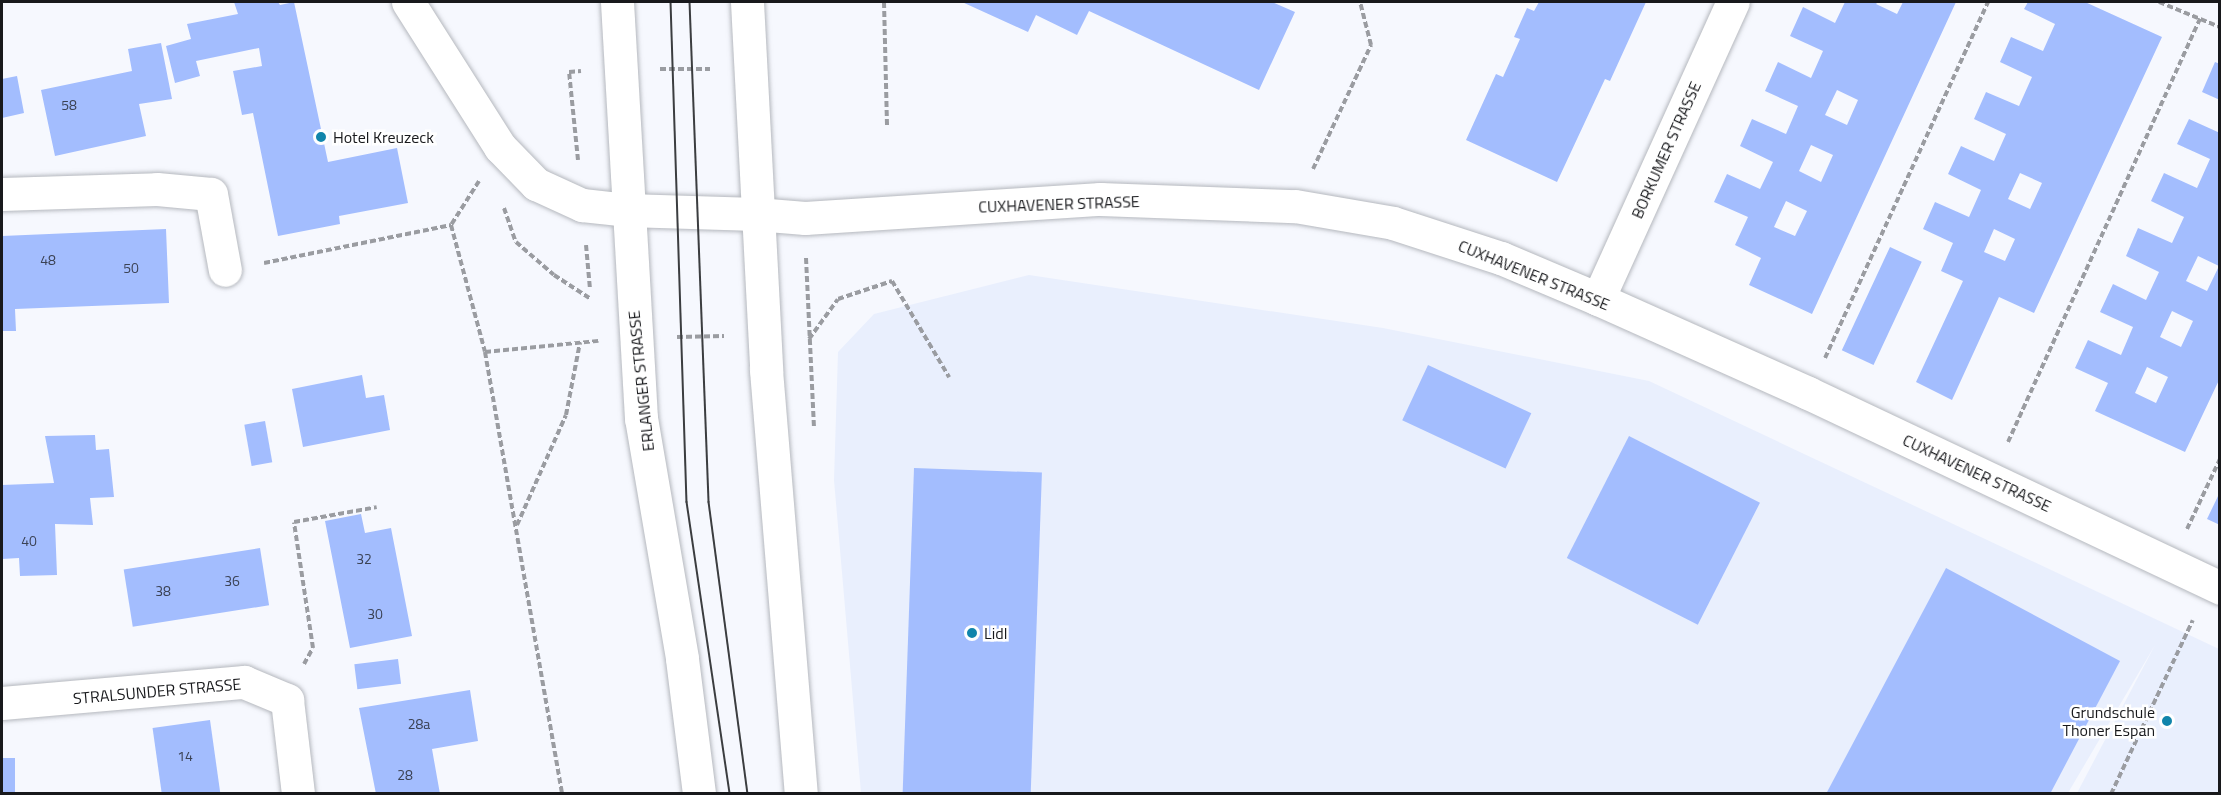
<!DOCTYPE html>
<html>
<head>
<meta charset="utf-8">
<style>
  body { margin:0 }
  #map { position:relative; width:2221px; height:795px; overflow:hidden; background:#f6f8fe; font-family:"Titillium Web",sans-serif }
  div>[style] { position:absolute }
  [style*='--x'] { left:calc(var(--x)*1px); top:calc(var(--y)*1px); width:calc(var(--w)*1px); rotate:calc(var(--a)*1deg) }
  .built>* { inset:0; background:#e9effd }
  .building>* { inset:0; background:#a3bdfe; transform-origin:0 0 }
  .path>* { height:4px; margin-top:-2px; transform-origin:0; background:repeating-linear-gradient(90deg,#9a9ca1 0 6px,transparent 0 9px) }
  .roads { filter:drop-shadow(0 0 2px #b5b8be) drop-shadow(0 0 2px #b5b8be) }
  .minor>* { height:33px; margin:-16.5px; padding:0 16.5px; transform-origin:16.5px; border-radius:16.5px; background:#fff }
  .primary>* { height:33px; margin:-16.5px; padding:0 16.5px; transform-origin:16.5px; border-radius:16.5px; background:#fff }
  .tram>* { height:1.5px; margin:-0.75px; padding:0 0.75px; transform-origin:0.75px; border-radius:0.75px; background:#3b3d40 }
  .dots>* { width:16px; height:16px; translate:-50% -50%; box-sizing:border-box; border:3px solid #fff; border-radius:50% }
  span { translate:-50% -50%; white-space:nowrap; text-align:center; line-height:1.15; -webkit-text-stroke:5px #fff; paint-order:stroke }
  .number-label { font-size:14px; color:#3b4254 }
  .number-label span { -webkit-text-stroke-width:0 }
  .poi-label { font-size:16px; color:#18191c }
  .left { translate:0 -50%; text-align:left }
  .right { translate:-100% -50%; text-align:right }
  .street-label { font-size:16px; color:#18191c }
  .frame { position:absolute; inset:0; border:3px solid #18191c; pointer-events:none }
</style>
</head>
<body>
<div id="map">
  <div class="built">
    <div style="clip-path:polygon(1029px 275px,1383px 328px,1649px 381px,2219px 649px,2219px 793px,2077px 793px,2155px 645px,2068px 793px,861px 793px,834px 480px,838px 352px,874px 314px)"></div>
  </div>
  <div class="building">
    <div style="clip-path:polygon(234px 2px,278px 2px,280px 5px,294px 2px,328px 162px,397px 148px,408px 203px,339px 216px,340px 224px,278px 236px,253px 113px,242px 115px,233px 71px,262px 66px,259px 48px,196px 61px,200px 76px,175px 83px,166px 46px,191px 39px,187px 24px,238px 14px)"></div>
    <div style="clip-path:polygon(962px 2px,1272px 2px,1295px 12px,1259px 90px,1089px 11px,1077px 35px,1036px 15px,1028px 32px)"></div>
    <div style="clip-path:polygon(1539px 2px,1646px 2px,1610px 81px,1605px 79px,1557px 182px,1466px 140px,1496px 74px,1503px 77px,1520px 39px,1514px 37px,1527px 8px,1534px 11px)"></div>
    <div style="clip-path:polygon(evenodd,1845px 2px,1878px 2px,1876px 4px,1897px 14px,1903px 2px,1956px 2px,1812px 314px,1749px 285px,1761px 258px,1735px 245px,1748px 217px,1714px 202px,1727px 174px,1760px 189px,1773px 162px,1740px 146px,1752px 119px,1786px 134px,1798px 106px,1765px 91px,1778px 62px,1811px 78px,1823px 51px,1790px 36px,1803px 7px,1835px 23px,1845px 2px,1837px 90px,1858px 100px,1847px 125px,1825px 115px,1837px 90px,1845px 2px,1811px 145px,1833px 155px,1821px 182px,1799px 171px,1811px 145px,1845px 2px,1786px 201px,1807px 211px,1795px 236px,1774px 227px,1786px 201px)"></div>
    <div style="clip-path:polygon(evenodd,2028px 2px,2085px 2px,2162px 37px,2034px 313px,1999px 297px,1952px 400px,1916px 382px,1963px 281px,1941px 271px,1953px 243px,1923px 229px,1935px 202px,1969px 217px,1981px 190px,1948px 174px,1961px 146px,1994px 161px,2006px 134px,1974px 119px,1986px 92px,2019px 106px,2032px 77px,2000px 62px,2011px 37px,2043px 51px,2055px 24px,2024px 9px,2028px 2px,2020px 173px,2042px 183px,2030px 209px,2008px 199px,2020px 173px,2028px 2px,1994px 229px,2015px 239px,2005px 261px,1984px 252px,1994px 229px)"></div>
    <div style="clip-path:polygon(161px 43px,172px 99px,139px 104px,146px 136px,55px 156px,41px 90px,132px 71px,128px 49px)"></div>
    <div style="clip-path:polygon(2215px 62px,2220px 64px,2220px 100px,2202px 92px)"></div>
    <div style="clip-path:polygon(17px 76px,24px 113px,2px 118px,2px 79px)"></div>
    <div style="clip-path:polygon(evenodd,2189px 119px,2220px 133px,2220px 378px,2185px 452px,2095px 411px,2108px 383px,2075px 368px,2088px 340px,2121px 355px,2133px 327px,2100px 312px,2113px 284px,2146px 300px,2159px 272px,2126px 256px,2138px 228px,2172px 243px,2184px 217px,2151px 201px,2164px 173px,2197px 188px,2210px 159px,2177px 144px,2189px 119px,2198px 256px,2219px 266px,2207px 291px,2186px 281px,2198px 256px,2189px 119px,2172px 311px,2193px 321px,2181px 347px,2160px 337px,2172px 311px,2189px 119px,2147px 367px,2168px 377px,2156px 403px,2135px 393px,2147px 367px)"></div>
    <div style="clip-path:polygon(166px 229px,169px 303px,15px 309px,16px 331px,2px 331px,2px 236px)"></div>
    <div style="left:1890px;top:247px;width:35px;height:114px;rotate:25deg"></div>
    <div style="left:1428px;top:365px;width:114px;height:61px;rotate:25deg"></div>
    <div style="clip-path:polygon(362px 375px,366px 398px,384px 395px,390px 430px,303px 447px,292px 389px)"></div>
    <div style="left:265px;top:421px;width:42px;height:21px;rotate:80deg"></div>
    <div style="clip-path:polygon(95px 435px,96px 450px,109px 449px,114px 497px,90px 498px,93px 525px,55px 524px,57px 575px,20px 576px,19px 558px,2px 559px,2px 485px,54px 483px,45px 436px)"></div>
    <div style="left:1629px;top:436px;width:147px;height:137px;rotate:27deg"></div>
    <div style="left:914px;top:468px;width:128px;height:326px;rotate:2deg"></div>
    <div style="clip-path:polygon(2220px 492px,2220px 525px,2207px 519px)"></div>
    <div style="clip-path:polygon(361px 514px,365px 533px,391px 528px,412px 636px,350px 648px,325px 521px)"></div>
    <div style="left:260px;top:548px;width:58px;height:138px;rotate:81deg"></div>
    <div style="clip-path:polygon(1946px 568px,2120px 661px,2050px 794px,1826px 794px)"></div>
    <div style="left:398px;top:659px;width:25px;height:44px;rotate:83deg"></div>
    <div style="clip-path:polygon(470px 690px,478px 741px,432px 749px,440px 794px,376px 794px,359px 708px)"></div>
    <div style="left:210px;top:720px;width:75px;height:58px;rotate:82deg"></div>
    <div style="left:2px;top:758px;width:13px;height:36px"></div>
  </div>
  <div class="path">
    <div style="--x:884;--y:2;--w:125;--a:88.6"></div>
    <div style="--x:2159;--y:2;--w:66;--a:22.3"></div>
    <div style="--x:660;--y:69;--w:50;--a:0"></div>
    <div style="--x:578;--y:160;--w:88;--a:-95.8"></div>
    <div style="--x:569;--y:72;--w:12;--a:-5"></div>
    <div style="--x:1313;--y:169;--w:137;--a:-64.9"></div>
    <div style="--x:1371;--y:45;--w:44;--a:-104.3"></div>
    <div style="--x:479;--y:181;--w:52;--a:122.5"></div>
    <div style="--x:451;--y:225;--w:131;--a:75"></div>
    <div style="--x:485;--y:352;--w:449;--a:80.1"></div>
    <div style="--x:504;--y:208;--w:36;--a:71"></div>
    <div style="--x:516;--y:242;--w:50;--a:41"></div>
    <div style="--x:554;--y:275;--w:44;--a:33"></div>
    <div style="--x:586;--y:245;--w:44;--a:84.8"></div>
    <div style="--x:806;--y:258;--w:170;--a:87.3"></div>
    <div style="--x:264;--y:263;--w:191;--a:-11.5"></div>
    <div style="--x:677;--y:337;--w:47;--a:-1.2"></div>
    <div style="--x:809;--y:339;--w:49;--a:-54.1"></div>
    <div style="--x:838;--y:299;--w:57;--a:-18.4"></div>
    <div style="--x:892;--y:281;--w:112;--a:59.3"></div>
    <div style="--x:485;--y:352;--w:114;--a:-5.6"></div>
    <div style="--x:1825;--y:358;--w:392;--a:-65.4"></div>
    <div style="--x:2008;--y:442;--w:465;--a:-65.6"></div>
    <div style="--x:517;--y:525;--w:120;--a:-66"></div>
    <div style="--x:566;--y:415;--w:74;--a:-79.1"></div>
    <div style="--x:2187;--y:529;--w:77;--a:-64.8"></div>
    <div style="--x:304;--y:664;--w:18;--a:-61"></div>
    <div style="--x:313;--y:648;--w:127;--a:-98.6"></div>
    <div style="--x:294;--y:522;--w:84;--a:-10.2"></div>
    <div style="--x:2111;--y:794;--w:192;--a:-64.8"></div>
  </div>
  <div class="roads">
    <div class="minor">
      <div style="--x:408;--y:2;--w:172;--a:57.6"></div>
      <div style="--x:500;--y:147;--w:52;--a:45.8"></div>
      <div style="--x:536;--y:184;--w:51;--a:24.5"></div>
      <div style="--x:582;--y:205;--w:45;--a:6.3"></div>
      <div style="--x:2;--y:194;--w:155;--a:-1.8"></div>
      <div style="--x:157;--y:189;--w:54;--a:5.3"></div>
      <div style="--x:211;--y:194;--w:77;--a:79.6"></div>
      <div style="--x:756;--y:214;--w:49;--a:4.7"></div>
      <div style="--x:805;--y:218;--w:296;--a:-3.7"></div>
      <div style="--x:1100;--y:199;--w:195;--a:2.1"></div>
      <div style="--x:1295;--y:206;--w:99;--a:9.8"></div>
      <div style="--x:1393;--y:223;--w:114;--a:18"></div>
      <div style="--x:1501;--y:258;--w:105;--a:22.9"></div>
      <div style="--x:1598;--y:299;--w:230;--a:24.1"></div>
      <div style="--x:1808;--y:393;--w:456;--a:25.3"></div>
      <div style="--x:1598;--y:299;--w:326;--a:-65.6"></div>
      <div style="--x:2;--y:703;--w:243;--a:-5"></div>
      <div style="--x:244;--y:682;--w:47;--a:22.7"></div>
      <div style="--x:287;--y:700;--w:95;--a:83.3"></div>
    </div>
    <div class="primary">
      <div style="--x:617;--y:2;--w:417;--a:86.7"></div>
      <div style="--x:641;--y:418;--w:244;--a:80.3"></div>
      <div style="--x:682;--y:659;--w:136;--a:82.8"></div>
      <div style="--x:747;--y:2;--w:368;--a:87"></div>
      <div style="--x:766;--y:370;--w:425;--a:85.3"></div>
      <div style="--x:627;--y:210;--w:129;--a:1.8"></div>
    </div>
  </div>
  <div class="tram">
    <div style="--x:671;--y:2;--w:500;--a:88.17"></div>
    <div style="--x:687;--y:502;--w:295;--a:81.6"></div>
    <div style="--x:690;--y:2;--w:500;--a:87.82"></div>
    <div style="--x:709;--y:502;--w:295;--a:82.4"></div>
  </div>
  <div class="dots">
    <div style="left:321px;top:137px;background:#1185ab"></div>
    <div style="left:972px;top:633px;background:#1185ab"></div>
    <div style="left:2167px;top:721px;background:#1185ab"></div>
  </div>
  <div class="number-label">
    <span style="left:69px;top:105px">58</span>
    <span style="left:48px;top:260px">48</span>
    <span style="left:131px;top:268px">50</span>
    <span style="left:29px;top:541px">40</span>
    <span style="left:364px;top:559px">32</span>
    <span style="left:232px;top:581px">36</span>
    <span style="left:163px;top:591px">38</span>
    <span style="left:375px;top:614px">30</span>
    <span style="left:419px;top:724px">28a</span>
    <span style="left:185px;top:756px">14</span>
    <span style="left:405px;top:775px">28</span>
  </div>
  <div class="poi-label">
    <span class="left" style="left:333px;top:137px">Hotel Kreuzeck</span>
    <span class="left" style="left:984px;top:633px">Lidl</span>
    <span class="right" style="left:2155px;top:721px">Grundschule<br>Thoner Espan</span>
  </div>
  <div class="street-label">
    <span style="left:1666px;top:150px;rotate:-66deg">BORKUMER STRASSE</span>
    <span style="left:1059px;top:204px;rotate:-2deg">CUXHAVENER STRASSE</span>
    <span style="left:1534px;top:275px;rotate:22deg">CUXHAVENER STRASSE</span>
    <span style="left:641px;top:381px;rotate:-96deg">ERLANGER STRASSE</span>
    <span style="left:1977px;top:473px;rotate:25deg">CUXHAVENER STRASSE</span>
    <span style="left:157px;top:691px;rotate:-5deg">STRALSUNDER STRASSE</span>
  </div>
  <div class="frame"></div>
</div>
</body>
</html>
